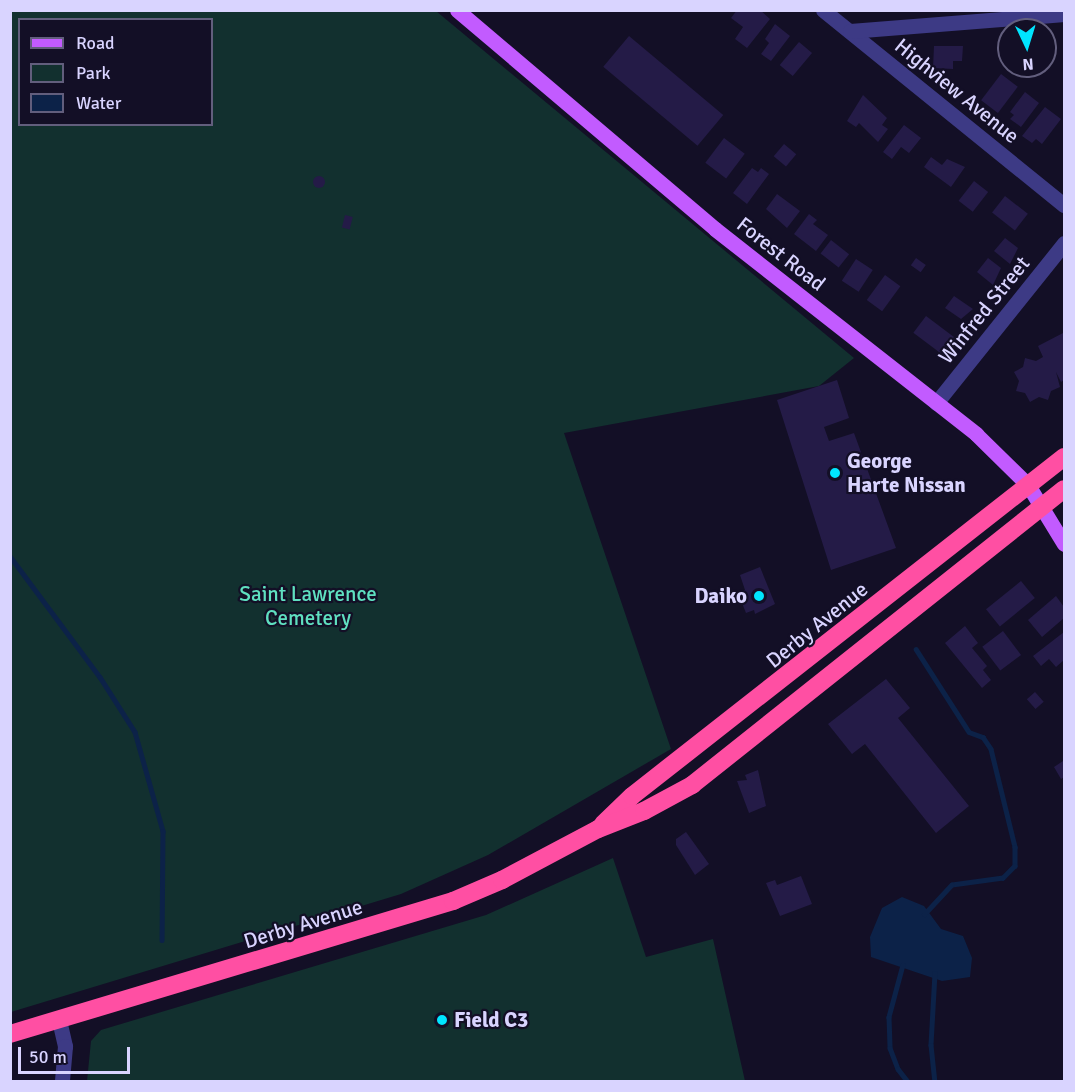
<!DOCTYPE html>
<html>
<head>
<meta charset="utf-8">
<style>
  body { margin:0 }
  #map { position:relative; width:1075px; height:1092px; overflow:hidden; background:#130f26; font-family:Signika,sans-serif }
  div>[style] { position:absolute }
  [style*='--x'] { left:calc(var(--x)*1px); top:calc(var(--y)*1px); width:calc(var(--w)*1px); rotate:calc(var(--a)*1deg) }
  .green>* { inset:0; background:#12302f }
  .water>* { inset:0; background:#0c2248 }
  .stream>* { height:4.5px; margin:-2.25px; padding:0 2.25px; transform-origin:2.25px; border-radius:2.25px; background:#0c2248 }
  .building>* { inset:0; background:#241b47; transform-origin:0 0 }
  .round { border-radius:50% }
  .minor>* { height:15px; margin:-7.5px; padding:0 7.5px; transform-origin:7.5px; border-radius:7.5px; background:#3d3a85 }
  .major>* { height:15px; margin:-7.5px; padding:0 7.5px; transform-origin:7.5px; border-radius:7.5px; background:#c25bff }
  .highway>* { height:18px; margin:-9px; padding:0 9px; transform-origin:9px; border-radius:9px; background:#ff4fa3 }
  .dots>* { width:16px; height:16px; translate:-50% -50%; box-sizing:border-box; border:3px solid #130f26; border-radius:50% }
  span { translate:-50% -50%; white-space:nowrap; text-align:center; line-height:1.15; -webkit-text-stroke:4.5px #130f26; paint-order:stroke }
  .street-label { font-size:21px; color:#d9d4ff }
  .poi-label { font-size:21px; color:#d9d4ff; font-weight:700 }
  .left { translate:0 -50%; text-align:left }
  .right { translate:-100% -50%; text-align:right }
  .park-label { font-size:21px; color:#5fe0c0 }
  .frame { position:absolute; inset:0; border:12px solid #d9d4ff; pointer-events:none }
  .legend { position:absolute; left:18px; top:18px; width:195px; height:108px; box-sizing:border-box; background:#130f26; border:2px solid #625e7d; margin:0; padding:8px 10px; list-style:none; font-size:18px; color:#d9d4ff }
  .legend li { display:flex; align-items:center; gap:12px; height:30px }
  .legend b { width:30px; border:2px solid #625e7d }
  .north { position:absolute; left:997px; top:18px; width:60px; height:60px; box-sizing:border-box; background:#130f26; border:2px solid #625e7d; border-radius:50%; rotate:176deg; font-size:16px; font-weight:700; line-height:24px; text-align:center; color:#d9d4ff }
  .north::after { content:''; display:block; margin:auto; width:21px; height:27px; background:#00e5ff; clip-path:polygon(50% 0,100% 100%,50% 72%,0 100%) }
  .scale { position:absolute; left:18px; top:1047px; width:112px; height:27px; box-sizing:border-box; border:3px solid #d9d4ff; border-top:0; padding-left:8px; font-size:18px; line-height:21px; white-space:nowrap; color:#d9d4ff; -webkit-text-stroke:4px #130f26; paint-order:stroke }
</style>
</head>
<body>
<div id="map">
  <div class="green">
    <div style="clip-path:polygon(evenodd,11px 11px,436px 11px,854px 358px,819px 386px,564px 433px,671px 749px,488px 855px,401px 894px,11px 1012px,11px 11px,20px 20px,212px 20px,212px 124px,20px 124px,20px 20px)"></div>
    <div style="clip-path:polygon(613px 858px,646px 957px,713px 939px,745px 1081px,87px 1081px,91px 1041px,101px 1030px,486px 915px)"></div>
  </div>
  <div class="water">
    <div style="clip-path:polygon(902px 897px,924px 906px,941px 929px,963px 936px,972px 958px,970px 977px,942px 981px,871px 957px,870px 937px,882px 908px)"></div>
  </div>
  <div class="stream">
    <div style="--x:10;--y:556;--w:151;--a:53.4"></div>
    <div style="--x:100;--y:677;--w:65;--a:57.5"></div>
    <div style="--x:135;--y:732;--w:103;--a:74.2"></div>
    <div style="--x:163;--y:831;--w:109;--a:90.5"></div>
    <div style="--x:916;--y:649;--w:98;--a:57.4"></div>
    <div style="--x:969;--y:732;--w:15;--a:20"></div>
    <div style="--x:983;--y:737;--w:14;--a:56"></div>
    <div style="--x:991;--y:749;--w:101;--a:76.2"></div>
    <div style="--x:1015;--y:847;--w:19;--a:90"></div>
    <div style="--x:1015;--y:866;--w:17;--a:135"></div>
    <div style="--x:1003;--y:878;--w:51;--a:172.2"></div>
    <div style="--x:952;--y:885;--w:40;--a:133"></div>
    <div style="--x:903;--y:965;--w:54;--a:105.1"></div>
    <div style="--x:889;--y:1017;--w:31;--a:88"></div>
    <div style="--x:890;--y:1048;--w:22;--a:69"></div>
    <div style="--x:898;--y:1069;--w:16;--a:52"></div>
    <div style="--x:935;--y:973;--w:72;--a:93.2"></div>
    <div style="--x:931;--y:1045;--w:37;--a:84"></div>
  </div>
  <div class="building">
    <div style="clip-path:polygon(737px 10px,760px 10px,770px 19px,747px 48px,735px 39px,743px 27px,731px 18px)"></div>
    <div style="clip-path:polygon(775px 24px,790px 36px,771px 61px,761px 54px,769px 43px,765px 39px)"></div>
    <div style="left:629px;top:36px;width:123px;height:40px;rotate:40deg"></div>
    <div style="left:799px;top:42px;width:17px;height:30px;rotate:40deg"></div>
    <div style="clip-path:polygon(934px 46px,963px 46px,962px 61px,953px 61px,953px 69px,933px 68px)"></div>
    <div style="left:1001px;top:74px;width:21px;height:33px;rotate:37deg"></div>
    <div style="clip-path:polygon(1025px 92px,1039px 103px,1021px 127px,1010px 119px,1014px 115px,1010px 112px)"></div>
    <div style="clip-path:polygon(863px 95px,887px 118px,882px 125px,888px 129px,878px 142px,859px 123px,856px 127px,847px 121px)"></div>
    <div style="clip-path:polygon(1045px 107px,1061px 119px,1042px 144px,1036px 139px,1032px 143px,1022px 136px)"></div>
    <div style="clip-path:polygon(904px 125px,921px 138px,909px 153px,901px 147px,892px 159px,883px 152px)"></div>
    <div style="left:724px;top:138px;width:26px;height:31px;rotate:37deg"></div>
    <div style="left:784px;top:144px;width:16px;height:16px;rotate:40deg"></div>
    <div style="clip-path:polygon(931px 157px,942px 165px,947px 159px,965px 167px,951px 187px,924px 167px)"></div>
    <div style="clip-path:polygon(752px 168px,758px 172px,761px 168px,769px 174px,747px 204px,733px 193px)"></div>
    <div class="round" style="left:313px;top:176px;width:12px;height:12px"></div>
    <div style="left:974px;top:181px;width:18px;height:25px;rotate:38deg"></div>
    <div style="clip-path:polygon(777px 194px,800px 211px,787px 228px,766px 209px)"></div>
    <div style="left:1005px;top:196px;width:29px;height:21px;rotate:38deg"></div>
    <div style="clip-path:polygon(809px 214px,817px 220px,813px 224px,828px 235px,816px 251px,794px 234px)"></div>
    <div style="left:345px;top:215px;width:8px;height:13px;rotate:14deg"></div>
    <div style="clip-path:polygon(1005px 238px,1018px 248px,1010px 264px,994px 251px)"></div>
    <div style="left:831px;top:240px;width:23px;height:17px;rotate:38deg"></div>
    <div style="left:916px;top:258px;width:12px;height:9px;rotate:35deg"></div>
    <div style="clip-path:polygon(988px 258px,1001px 268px,993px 285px,977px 272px)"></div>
    <div style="left:856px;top:259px;width:20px;height:26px;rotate:33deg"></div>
    <div style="left:885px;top:275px;width:19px;height:31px;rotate:36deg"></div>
    <div style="clip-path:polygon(954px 296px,973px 309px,961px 319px,945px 308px)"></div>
    <div style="left:926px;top:316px;width:35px;height:21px;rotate:37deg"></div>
    <div style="clip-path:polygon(1063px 333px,1064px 380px,1061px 382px,1056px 372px,1060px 387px,1051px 391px,1048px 400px,1039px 397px,1030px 402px,1025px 393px,1016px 391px,1019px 381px,1014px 372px,1023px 367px,1025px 358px,1036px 361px,1043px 357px,1038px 346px)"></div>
    <div style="clip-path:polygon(837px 380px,849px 418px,824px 427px,829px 441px,854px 433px,896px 548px,831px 570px,777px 400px)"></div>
    <div style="clip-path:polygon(760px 567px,775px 604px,755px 614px,754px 610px,746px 613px,738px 593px,745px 590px,740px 575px)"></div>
    <div style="left:1021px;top:581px;width:22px;height:45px;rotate:51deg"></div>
    <div style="clip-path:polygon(1056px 596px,1064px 607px,1064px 618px,1042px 637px,1028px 620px)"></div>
    <div style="clip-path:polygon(965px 626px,978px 643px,972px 648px,987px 666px,983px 670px,991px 680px,982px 688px,945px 643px)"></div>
    <div style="left:1003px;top:631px;width:30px;height:26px;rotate:53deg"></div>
    <div style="clip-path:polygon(1064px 632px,1064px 660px,1056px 667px,1049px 659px,1041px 666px,1033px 656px)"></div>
    <div style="clip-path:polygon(886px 679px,910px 708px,898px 718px,969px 806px,936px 833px,865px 744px,852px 754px,828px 724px)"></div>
    <div style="left:1035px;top:692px;width:13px;height:11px;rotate:48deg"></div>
    <div style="clip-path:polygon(1063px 761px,1064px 777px,1061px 779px,1054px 767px)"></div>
    <div style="clip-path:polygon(758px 770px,766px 806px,749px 813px,737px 781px,747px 780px,745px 775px)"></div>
    <div style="clip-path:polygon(686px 832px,709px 864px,695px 875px,676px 845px,676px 839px)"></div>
    <div style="clip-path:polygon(801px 876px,812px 904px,780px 916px,766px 883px,775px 880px,777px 885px)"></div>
  </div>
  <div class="minor">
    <div style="--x:823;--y:10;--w:310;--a:39"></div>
    <div style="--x:850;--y:31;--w:215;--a:-4.5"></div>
    <div style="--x:936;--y:403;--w:205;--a:-51.3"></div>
    <div style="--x:59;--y:1020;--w:27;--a:77"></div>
    <div style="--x:65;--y:1046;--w:36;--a:95"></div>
  </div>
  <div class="major">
    <div style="--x:457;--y:10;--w:338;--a:40.3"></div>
    <div style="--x:715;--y:229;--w:332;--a:38.1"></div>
    <div style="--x:976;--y:434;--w:73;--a:44.4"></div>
    <div style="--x:1028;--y:485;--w:69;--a:58.6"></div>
  </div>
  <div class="highway">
    <div style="--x:603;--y:824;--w:40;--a:-44"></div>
    <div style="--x:632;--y:796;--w:549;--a:-38.12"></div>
    <div style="--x:10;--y:1034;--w:463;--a:-16.7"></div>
    <div style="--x:453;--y:901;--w:53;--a:-23.2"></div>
    <div style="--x:502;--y:880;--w:109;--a:-28"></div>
    <div style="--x:598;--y:829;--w:49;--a:-21.4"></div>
    <div style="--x:644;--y:811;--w:55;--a:-28.4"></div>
    <div style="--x:692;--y:785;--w:475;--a:-38.5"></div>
  </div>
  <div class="dots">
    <div style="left:835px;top:473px;background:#00e5ff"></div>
    <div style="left:759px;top:596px;background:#00e5ff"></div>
    <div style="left:442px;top:1020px;background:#00e5ff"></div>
  </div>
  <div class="street-label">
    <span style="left:957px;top:91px;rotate:39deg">Highview Avenue</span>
    <span style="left:781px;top:254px;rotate:38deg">Forest Road</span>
    <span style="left:984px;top:310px;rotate:-51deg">Winfred Street</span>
    <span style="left:817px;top:625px;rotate:-39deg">Derby Avenue</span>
    <span style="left:303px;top:924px;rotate:-17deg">Derby Avenue</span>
  </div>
  <div class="poi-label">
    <span class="left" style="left:847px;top:473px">George<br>Harte Nissan</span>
    <span class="right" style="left:747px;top:596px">Daiko</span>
    <span class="left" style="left:454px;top:1020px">Field C3</span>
  </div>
  <div class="park-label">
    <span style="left:308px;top:606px">Saint Lawrence<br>Cemetery</span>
  </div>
  <div class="frame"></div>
  <ul class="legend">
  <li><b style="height:8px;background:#c25bff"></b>Road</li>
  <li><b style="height:16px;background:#12302f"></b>Park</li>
  <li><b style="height:16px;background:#0c2248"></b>Water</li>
  </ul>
  <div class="north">N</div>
  <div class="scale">50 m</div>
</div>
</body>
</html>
